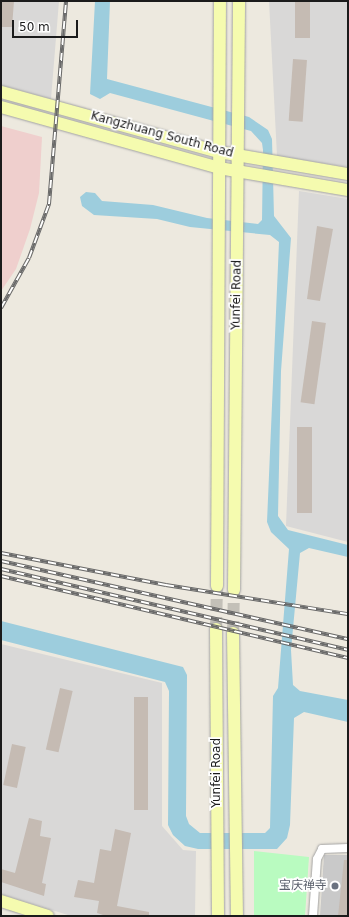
<!DOCTYPE html>
<html>
<head>
<meta charset="utf-8">
<style>
  body { margin:0 }
  #map { position:relative; width:349px; height:917px; overflow:hidden; background:#ede9df; font-family:"DejaVu Sans","Noto Sans SC",sans-serif }
  div>[style] { position:absolute }
  [style*='--x'] { left:calc(var(--x)*1px); top:calc(var(--y)*1px); width:calc(var(--w)*1px); rotate:calc(var(--a)*1deg) }
  .residential>* { inset:0; background:#d9d8d7 }
  .commercial>* { inset:0; background:#efcfcd }
  .religious>* { inset:0; background:#c9c9c9 }
  .park>* { inset:0; background:#b9fbc0 }
  .water>* { inset:0; background:#9dcddd }
  .building>* { inset:0; background:#c5bbb3; transform-origin:0 0 }
  .secondary-tunnel>* { height:12px; margin-top:-6px; transform-origin:0; background:repeating-linear-gradient(90deg,#c3c0b8 0 12px,transparent 0 18px) }
  .roads { filter:drop-shadow(0 0 1px #a2a2a2) drop-shadow(0 0 1px #a2a2a2) }
  .minor>* { height:8px; margin:-4px; padding:0 4px; transform-origin:4px; border-radius:4px; background:#fff }
  .secondary>* { height:12px; margin:-6px; padding:0 6px; transform-origin:6px; border-radius:6px; background:#f5fbaf }
  .rail>* { height:4px; margin-top:-2px; transform-origin:0; background:repeating-linear-gradient(90deg,#fff 0 8px,#696969 0 16px); box-sizing:border-box; border-block:1px solid #696969 }
  .dots>* { width:11px; height:11px; translate:-50% -50%; box-sizing:border-box; border:2px solid #fff; border-radius:50% }
  span { translate:-50% -50%; white-space:nowrap; text-align:center; line-height:1.15; -webkit-text-stroke:3.5px #fff; paint-order:stroke }
  .street-label { font-size:12px; color:#1b1b1b }
  .worship-label { font-size:12px; color:#5b616d }
  .right { translate:-100% -50%; text-align:right }
  .frame { position:absolute; inset:0; border:2px solid #1b1b1b; pointer-events:none }
  .scale { position:absolute; left:12px; top:20px; width:66px; height:18px; box-sizing:border-box; border:2px solid #1b1b1b; border-top:0; padding-left:5px; font-size:12px; line-height:14px; white-space:nowrap; color:#1b1b1b; -webkit-text-stroke:3px #fff; paint-order:stroke }
</style>
</head>
<body>
<div id="map">
  <div class="residential">
    <div style="clip-path:polygon(1px 1px,59px 1px,51px 99px,1px 85px)"></div>
    <div style="clip-path:polygon(269px 1px,348px 1px,348px 167px,277px 156px)"></div>
    <div style="clip-path:polygon(299px 191px,348px 199px,348px 542px,286px 526px)"></div>
    <div style="clip-path:polygon(1px 644px,162px 683px,162px 826px,183px 850px,196px 851px,195px 916px,71px 916px,1px 894px)"></div>
  </div>
  <div class="commercial">
    <div style="clip-path:polygon(1px 126px,42px 137px,39px 193px,30px 229px,16px 269px,1px 291px)"></div>
  </div>
  <div class="religious">
    <div style="clip-path:polygon(324px 855px,348px 855px,348px 916px,320px 916px)"></div>
  </div>
  <div class="park">
    <div style="clip-path:polygon(254px 851px,309px 857px,305px 916px,254px 916px)"></div>
  </div>
  <div class="water">
    <div style="clip-path:polygon(95px 1px,110px 1px,107px 79px,249px 117px,268px 130px,272px 139px,274px 216px,291px 238px,281px 371px,278px 516px,288px 530px,348px 545px,348px 557px,309px 548px,300px 553px,291px 650px,293px 685px,300px 691px,348px 700px,348px 722px,304px 712px,294px 718px,290px 825px,287px 838px,277px 849px,198px 849px,185px 846px,173px 835px,168px 825px,169px 691px,165px 682px,1px 640px,1px 621px,183px 667px,187px 675px,186px 816px,189px 824px,200px 833px,265px 833px,270px 828px,273px 696px,278px 688px,289px 549px,271px 532px,267px 522px,279px 242px,270px 235px,190px 227px,157px 219px,94px 215px,82px 206px,80px 197px,86px 192px,95px 193px,102px 201px,153px 205px,207px 218px,258px 224px,262px 220px,263px 150px,262px 143px,251px 131px,110px 93px,100px 99px,90px 94px)"></div>
  </div>
  <div class="building">
    <div style="clip-path:polygon(1px 1px,14px 1px,12px 27px,1px 27px)"></div>
    <div style="left:295px;top:1px;width:15px;height:37px"></div>
    <div style="left:293px;top:59px;width:14px;height:62px;rotate:4deg"></div>
    <div style="clip-path:polygon(317px 226px,333px 229px,320px 301px,307px 299px)"></div>
    <div style="left:312px;top:321px;width:14px;height:82px;rotate:8deg"></div>
    <div style="left:297px;top:427px;width:15px;height:86px"></div>
    <div style="left:60px;top:688px;width:13px;height:63px;rotate:13deg"></div>
    <div style="left:134px;top:697px;width:14px;height:113px"></div>
    <div style="left:12px;top:744px;width:14px;height:42px;rotate:12deg"></div>
    <div style="clip-path:polygon(29px 818px,42px 821px,40px 836px,51px 838px,42px 883px,46px 884px,44px 896px,1px 882px,1px 869px,15px 873px)"></div>
    <div style="clip-path:polygon(115px 829px,131px 833px,117px 906px,149px 912px,149px 916px,106px 916px,97px 913px,99px 901px,74px 897px,78px 880px,94px 883px,100px 849px,111px 851px)"></div>
    <div style="clip-path:polygon(344px 860px,348px 860px,348px 916px,338px 916px)"></div>
  </div>
  <div class="secondary-tunnel">
    <div style="--x:216;--y:629;--w:43;--a:-88.7"></div>
    <div style="--x:233;--y:633;--w:43;--a:-88.7"></div>
  </div>
  <div class="roads">
    <div class="minor">
      <div style="--x:313;--y:916;--w:57;--a:-86"></div>
      <div style="--x:317;--y:859;--w:11;--a:-63"></div>
      <div style="--x:322;--y:849;--w:26;--a:-2"></div>
    </div>
    <div class="secondary">
      <div style="--x:1;--y:92;--w:226;--a:15.4"></div>
      <div style="--x:219;--y:152;--w:131;--a:9.7"></div>
      <div style="--x:1;--y:107;--w:226;--a:15.6"></div>
      <div style="--x:219;--y:168;--w:131;--a:9.7"></div>
      <div style="--x:217;--y:586;--w:585;--a:-89.71"></div>
      <div style="--x:234;--y:590;--w:589;--a:-89.51"></div>
      <div style="--x:216;--y:629;--w:287;--a:89.6"></div>
      <div style="--x:233;--y:633;--w:283;--a:89.2"></div>
      <div style="--x:1;--y:901;--w:49;--a:17.7"></div>
    </div>
  </div>
  <div class="rail">
    <div style="--x:1;--y:308;--w:57;--a:-60.8"></div>
    <div style="--x:29;--y:258;--w:58;--a:-69.7"></div>
    <div style="--x:49;--y:204;--w:204;--a:-85.2"></div>
    <div style="--x:1;--y:553;--w:168;--a:11"></div>
    <div style="--x:166;--y:585;--w:184;--a:9.1"></div>
    <div style="--x:1;--y:561;--w:356;--a:12.7"></div>
    <div style="--x:1;--y:569;--w:356;--a:13.1"></div>
    <div style="--x:1;--y:576;--w:357;--a:13.3"></div>
  </div>
  <div class="dots">
    <div style="left:335px;top:886px;background:#6b7280"></div>
  </div>
  <div class="street-label">
    <span style="left:162px;top:135px;rotate:15deg">Kangzhuang South Road</span>
    <span style="left:237px;top:295px;rotate:-89deg">Yunfei Road</span>
    <span style="left:217px;top:773px;rotate:-90deg">Yunfei Road</span>
  </div>
  <div class="worship-label">
    <span class="right" style="left:327px;top:886px">宝庆禅寺</span>
  </div>
  <div class="frame"></div>
  <div class="scale">50 m</div>
</div>
</body>
</html>
